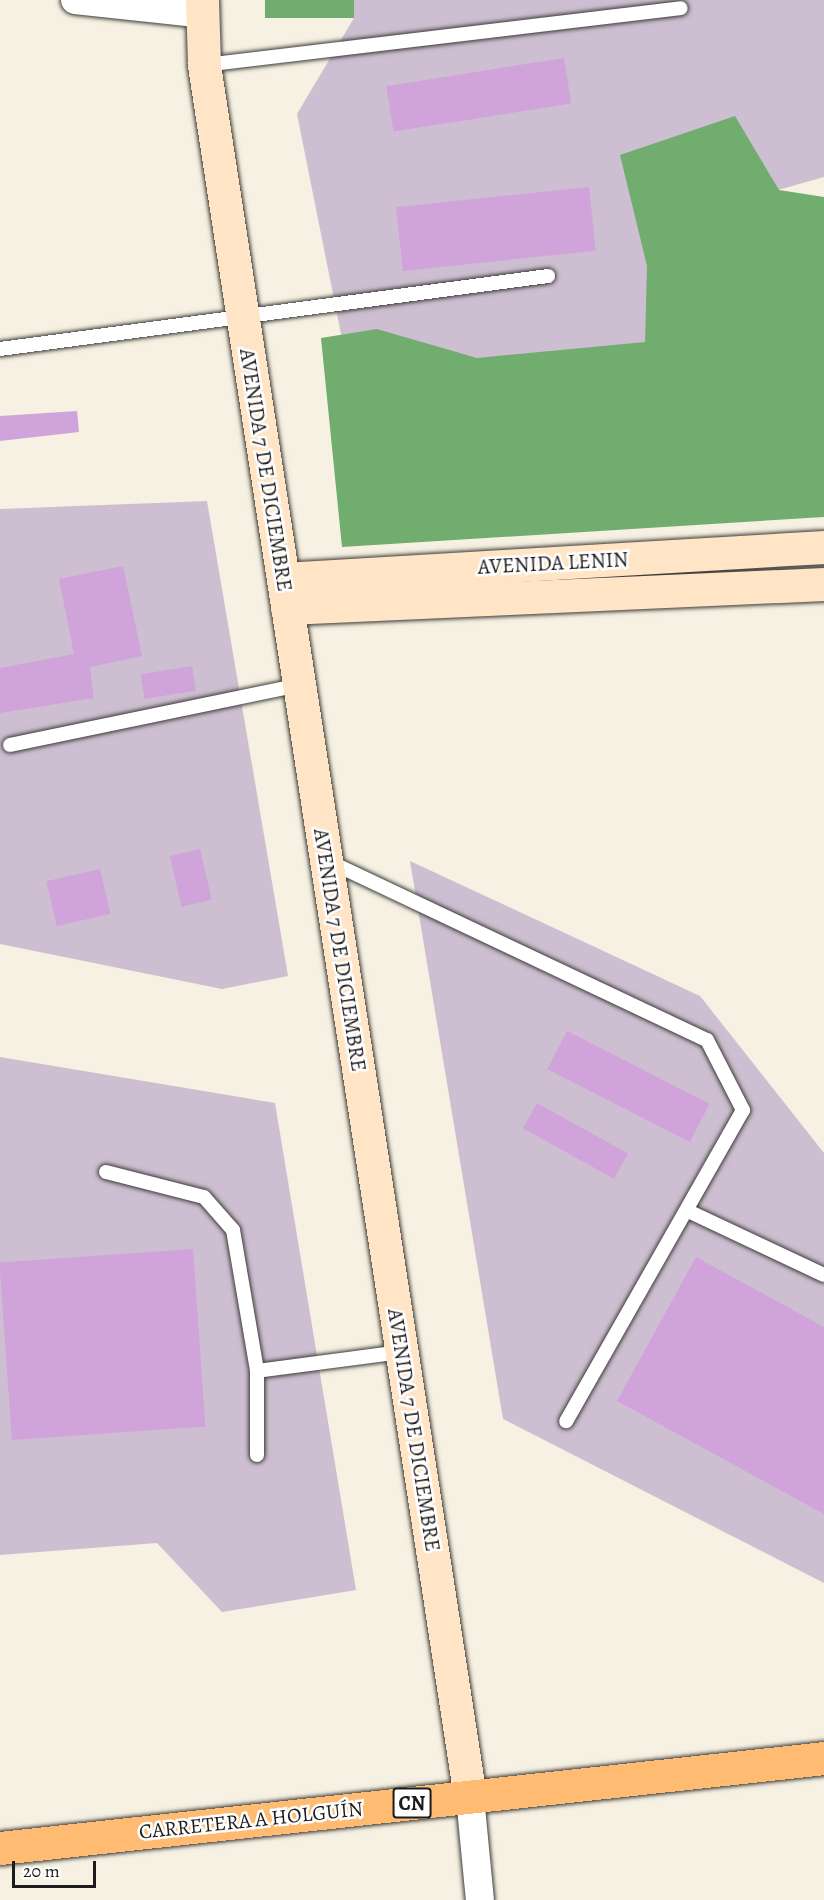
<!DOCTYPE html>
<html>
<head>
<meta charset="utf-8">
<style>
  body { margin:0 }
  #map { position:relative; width:824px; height:1900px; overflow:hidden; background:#f6f1e2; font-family:Alegreya,serif }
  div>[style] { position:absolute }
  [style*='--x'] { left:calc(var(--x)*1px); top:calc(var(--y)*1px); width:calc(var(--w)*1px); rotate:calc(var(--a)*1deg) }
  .industrial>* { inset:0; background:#cebed1 }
  .forest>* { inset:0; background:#71ad6e; transform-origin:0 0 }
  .building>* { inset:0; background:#d0a3da; transform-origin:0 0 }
  .roads { filter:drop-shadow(0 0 2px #3d3c3a) drop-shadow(0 0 2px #3d3c3a) }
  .lane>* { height:14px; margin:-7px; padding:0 7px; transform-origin:7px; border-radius:7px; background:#fff }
  .street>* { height:28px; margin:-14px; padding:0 14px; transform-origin:14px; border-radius:14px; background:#fff }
  .secondary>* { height:33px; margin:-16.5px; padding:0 16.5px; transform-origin:16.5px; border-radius:16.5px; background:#ffe4c6 }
  .primary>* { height:33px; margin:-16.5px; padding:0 16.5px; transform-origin:16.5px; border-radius:16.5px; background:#febb71 }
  span { translate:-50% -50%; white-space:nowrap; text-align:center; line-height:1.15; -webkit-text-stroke:5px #fff; paint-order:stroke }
  .shield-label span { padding:2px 4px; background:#fff; border:2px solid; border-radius:4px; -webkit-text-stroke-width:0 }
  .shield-label { font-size:20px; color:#1c1c1c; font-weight:700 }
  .street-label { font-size:21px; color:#1c1c1c }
  .scale { position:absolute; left:12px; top:1861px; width:84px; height:27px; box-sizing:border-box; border:3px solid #1c1c1c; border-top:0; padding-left:8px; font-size:18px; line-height:21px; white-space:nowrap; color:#1c1c1c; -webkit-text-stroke:4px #fff; paint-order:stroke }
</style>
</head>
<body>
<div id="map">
  <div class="industrial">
    <div style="clip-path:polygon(354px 0,824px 0,824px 177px,697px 213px,645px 342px,354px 399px,297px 114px,354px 18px)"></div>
    <div style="clip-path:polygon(207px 501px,288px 976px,222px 989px,0 944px,0 509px)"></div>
    <div style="clip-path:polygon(410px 861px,700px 996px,824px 1153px,824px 1583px,503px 1419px)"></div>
    <div style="clip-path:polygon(0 1057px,275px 1103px,356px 1590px,222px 1612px,157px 1543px,0 1555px)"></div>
  </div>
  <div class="forest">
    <div style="left:265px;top:0;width:89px;height:18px"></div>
    <div style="clip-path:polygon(735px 116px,779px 190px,824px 197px,824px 517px,342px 547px,321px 338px,377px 329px,477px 358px,645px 342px,647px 266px,620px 155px)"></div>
  </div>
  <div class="building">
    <div style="left:564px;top:58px;width:46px;height:180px;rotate:81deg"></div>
    <div style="left:589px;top:187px;width:64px;height:194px;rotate:84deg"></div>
    <div style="clip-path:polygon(77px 411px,79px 432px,0 441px,0 416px)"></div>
    <div style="clip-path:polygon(123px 566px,142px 656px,90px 667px,94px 698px,0 713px,0 668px,74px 654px,59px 579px)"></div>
    <div style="left:192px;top:666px;width:25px;height:52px;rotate:81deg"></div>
    <div style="left:200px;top:849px;width:52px;height:31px;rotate:77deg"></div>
    <div style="left:100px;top:869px;width:46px;height:55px;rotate:77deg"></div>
    <div style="left:567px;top:1031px;width:160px;height:43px;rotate:27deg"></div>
    <div style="left:537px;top:1103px;width:104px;height:29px;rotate:29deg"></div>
    <div style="left:193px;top:1249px;width:178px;height:194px;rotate:86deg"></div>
    <div style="clip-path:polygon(696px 1257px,824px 1327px,824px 1514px,617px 1401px)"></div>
  </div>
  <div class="roads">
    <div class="lane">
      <div style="--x:204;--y:65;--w:480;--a:-6.8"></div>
      <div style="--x:0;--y:349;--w:553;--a:-7.59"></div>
      <div style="--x:10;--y:745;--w:295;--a:-11.7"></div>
      <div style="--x:328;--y:861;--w:419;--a:25.3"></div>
      <div style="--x:707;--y:1040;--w:79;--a:62.8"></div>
      <div style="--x:743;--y:1110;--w:358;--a:119.6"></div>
      <div style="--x:106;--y:1172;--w:101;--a:14.3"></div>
      <div style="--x:204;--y:1197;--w:44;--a:48.7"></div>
      <div style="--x:233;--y:1230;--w:143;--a:80.3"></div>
      <div style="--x:257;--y:1371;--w:84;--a:90"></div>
      <div style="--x:688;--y:1211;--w:150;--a:25.2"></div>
      <div style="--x:257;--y:1371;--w:146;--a:-7.5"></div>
    </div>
    <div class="street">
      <div style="--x:75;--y:0;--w:129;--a:6.2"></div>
      <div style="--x:470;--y:1797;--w:103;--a:84.5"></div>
    </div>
    <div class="secondary">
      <div style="--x:202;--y:0;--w:65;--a:88.2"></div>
      <div style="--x:204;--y:65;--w:1752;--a:81.27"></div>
      <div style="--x:283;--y:579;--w:542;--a:-3.39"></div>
      <div style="--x:287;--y:608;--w:538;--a:-2.56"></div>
    </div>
    <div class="primary">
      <div style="--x:0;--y:1848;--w:829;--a:-6.23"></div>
    </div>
  </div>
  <div class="shield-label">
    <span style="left:412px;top:1803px">CN</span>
  </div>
  <div class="street-label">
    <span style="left:266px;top:470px;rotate:81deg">AVENIDA 7 DE DICIEMBRE</span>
    <span style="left:553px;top:563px;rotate:-3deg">AVENIDA LENIN</span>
    <span style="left:340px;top:950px;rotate:81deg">AVENIDA 7 DE DICIEMBRE</span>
    <span style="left:414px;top:1430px;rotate:81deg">AVENIDA 7 DE DICIEMBRE</span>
    <span style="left:251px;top:1820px;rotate:-6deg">CARRETERA A HOLGUÍN</span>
  </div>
  <div class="scale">20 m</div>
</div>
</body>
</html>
